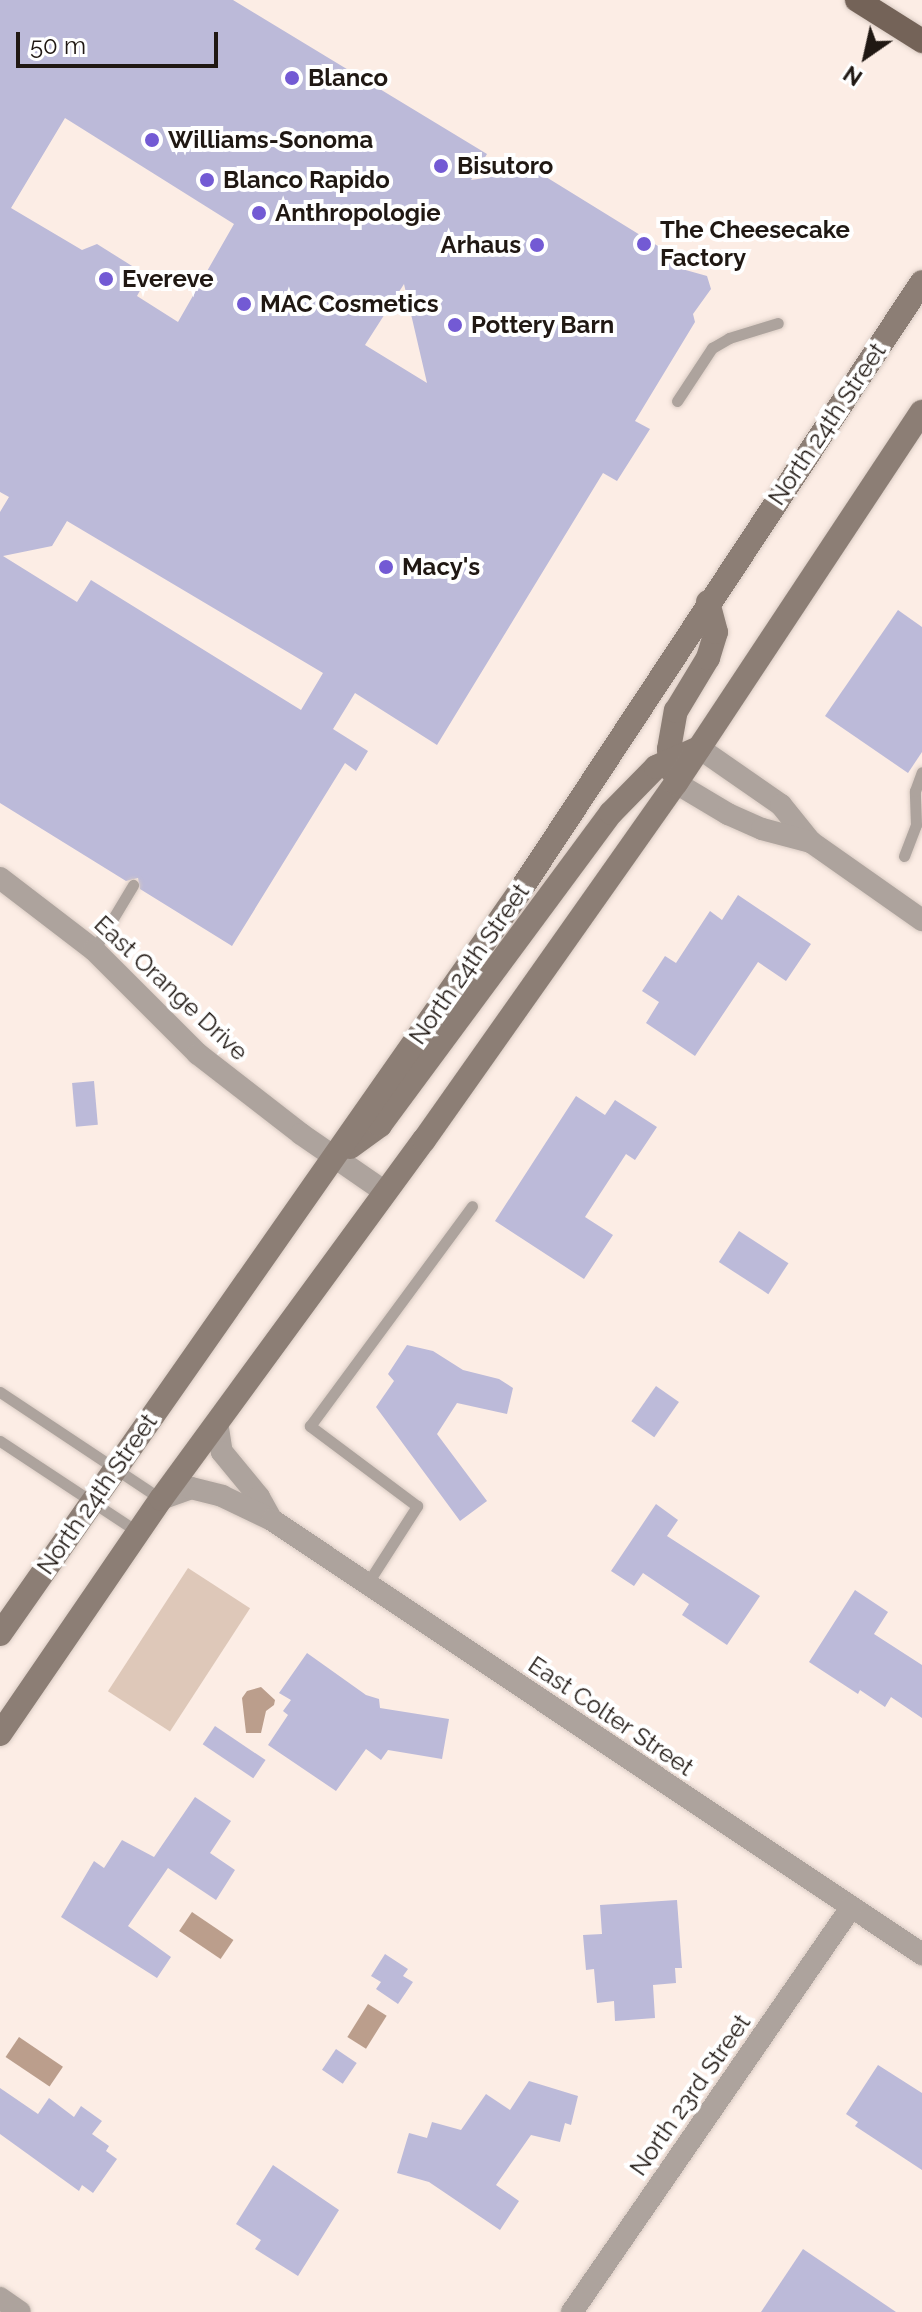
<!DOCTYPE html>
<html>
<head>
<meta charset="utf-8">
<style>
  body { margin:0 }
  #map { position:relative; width:922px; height:2312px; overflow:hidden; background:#fcede5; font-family:Raleway,sans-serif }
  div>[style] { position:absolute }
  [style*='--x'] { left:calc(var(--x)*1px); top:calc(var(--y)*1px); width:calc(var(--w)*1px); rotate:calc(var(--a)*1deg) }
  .green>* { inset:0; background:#dec8b9; transform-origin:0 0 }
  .water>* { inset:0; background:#bb9e8c; transform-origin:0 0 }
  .building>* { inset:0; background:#bcbad9; transform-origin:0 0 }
  .roads { filter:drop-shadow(0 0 2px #d9cbc3) drop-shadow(0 0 2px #d9cbc3) }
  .lane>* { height:11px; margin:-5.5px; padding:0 5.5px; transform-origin:5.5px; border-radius:5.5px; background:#ada39d }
  .street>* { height:22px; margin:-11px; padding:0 11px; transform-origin:11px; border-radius:11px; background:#ada39d }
  .secondary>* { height:24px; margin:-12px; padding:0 12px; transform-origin:12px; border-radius:12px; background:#8c7e75 }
  .primary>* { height:24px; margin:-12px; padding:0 12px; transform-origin:12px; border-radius:12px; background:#746358 }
  .dots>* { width:22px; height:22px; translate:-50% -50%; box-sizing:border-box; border:4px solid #fff; border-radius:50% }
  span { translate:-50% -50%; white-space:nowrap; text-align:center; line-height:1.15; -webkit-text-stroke:8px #fff; paint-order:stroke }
  .poi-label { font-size:24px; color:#201813; font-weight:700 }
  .left { translate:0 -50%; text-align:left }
  .right { translate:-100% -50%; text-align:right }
  .street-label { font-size:24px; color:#201813 }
  .north { position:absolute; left:826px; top:16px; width:80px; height:80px; -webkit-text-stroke:6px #fff; paint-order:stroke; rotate:214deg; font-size:22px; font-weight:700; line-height:32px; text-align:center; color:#201813 }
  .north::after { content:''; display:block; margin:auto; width:28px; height:36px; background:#201813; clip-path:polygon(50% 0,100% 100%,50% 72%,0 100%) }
  .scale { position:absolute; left:16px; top:32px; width:202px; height:36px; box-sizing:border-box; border:4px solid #201813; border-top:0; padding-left:10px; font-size:24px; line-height:28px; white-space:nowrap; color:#201813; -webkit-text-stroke:6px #fff; paint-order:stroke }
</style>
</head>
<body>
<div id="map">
  <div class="green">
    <div style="left:188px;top:1568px;width:74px;height:147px;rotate:33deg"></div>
  </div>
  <div class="water">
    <div style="clip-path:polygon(261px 1687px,275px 1700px,274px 1705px,266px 1711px,261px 1733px,246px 1733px,242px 1698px,247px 1691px)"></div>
    <div style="left:192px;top:1912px;width:50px;height:23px;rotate:34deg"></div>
    <div style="left:368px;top:2004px;width:22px;height:39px;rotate:32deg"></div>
    <div style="left:19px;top:2037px;width:53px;height:24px;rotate:34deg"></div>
  </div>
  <div class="building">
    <div style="clip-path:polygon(evenodd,0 0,233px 0,487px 154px,471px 180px,526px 172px,535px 176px,538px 172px,679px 259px,682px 269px,707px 276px,711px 289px,693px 314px,695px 322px,635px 421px,650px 429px,617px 481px,603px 473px,437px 745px,355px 693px,333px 729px,368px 751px,356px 771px,345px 763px,232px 946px,140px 889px,138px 878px,126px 881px,0 803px,0 512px,9px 497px,0 492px,0 0,65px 118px,234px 224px,178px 322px,137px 296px,148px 276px,97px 244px,82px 250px,11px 208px,65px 118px,0 0,404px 284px,427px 383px,365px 345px,404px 284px,0 0,67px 521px,323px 673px,301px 710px,91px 580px,77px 602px,3px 556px,52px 546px,67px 521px)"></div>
    <div style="clip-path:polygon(898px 610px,922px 627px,922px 752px,908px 773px,825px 716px)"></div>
    <div style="clip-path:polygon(738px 895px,811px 944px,786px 981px,758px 962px,695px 1056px,646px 1023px,659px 1002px,642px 991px,665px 956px,676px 963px,710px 911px,722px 920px)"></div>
    <div style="left:94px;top:1081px;width:44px;height:22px;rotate:85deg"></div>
    <div style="clip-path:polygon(576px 1096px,605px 1115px,615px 1100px,657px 1127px,635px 1160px,626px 1154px,585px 1217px,613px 1235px,584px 1279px,495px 1221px)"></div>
    <div style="left:739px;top:1231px;width:59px;height:37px;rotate:33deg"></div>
    <div style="clip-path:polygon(407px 1345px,433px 1351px,463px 1370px,499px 1379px,513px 1388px,507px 1414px,457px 1403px,437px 1434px,487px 1501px,460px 1521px,376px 1407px,394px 1381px,388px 1374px)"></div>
    <div style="left:656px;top:1386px;width:28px;height:43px;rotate:35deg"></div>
    <div style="clip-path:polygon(656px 1504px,678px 1520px,667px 1536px,760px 1596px,727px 1645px,682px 1615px,689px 1604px,643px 1573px,634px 1586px,611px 1571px)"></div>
    <div style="clip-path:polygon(855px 1590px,888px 1612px,874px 1634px,922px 1665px,922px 1718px,891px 1697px,885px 1707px,860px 1690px,858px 1694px,809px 1662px)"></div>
    <div style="clip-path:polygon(307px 1653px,366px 1695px,379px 1699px,380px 1708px,449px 1719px,442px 1759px,388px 1750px,381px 1760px,366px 1749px,336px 1791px,268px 1745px,288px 1715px,283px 1711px,291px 1700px,279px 1693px)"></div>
    <div style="left:215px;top:1726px;width:61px;height:22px;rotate:34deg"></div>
    <div style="clip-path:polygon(195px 1797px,231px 1821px,210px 1853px,235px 1870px,216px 1900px,168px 1868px,128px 1926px,171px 1957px,157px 1978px,61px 1917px,94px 1861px,104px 1868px,122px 1840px,154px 1857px)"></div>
    <div style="clip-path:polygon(677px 1900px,682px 1968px,675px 1968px,676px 1983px,653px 1985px,655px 2018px,615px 2021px,614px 2001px,597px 2003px,594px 1969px,586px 1970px,583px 1935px,602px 1934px,600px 1905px)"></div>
    <div style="clip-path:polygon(385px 1954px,408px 1969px,403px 1976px,413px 1982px,398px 2004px,376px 1989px,381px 1982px,371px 1976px)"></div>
    <div style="left:336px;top:2049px;width:25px;height:25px;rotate:34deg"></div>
    <div style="clip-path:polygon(878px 2065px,922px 2093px,922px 2170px,855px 2126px,858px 2122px,846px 2114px)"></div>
    <div style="clip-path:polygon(529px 2081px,578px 2096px,571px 2125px,565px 2123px,560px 2142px,531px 2135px,496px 2185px,519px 2201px,500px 2230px,429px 2182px,397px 2173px,409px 2133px,427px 2138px,432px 2122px,461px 2130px,486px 2094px,510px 2110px)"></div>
    <div style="clip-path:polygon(0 2088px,38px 2114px,49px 2098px,74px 2117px,81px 2106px,102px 2121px,92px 2134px,109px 2146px,106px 2151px,117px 2159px,93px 2193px,82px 2185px,79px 2191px,0 2134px)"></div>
    <div style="clip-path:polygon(273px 2165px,339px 2210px,298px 2276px,255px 2249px,261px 2240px,236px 2224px)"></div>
    <div style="clip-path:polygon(803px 2249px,896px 2312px,761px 2312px)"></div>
  </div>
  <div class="roads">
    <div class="lane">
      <div style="--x:677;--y:401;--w:64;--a:-56.6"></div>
      <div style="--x:712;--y:348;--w:20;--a:-30"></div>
      <div style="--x:729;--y:338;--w:51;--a:-17"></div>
      <div style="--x:904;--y:856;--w:33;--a:-69"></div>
      <div style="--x:916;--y:825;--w:34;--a:-92"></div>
      <div style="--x:915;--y:791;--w:20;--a:-70"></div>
      <div style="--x:94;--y:950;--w:76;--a:-59"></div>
      <div style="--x:0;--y:1392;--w:193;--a:33.6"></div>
      <div style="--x:0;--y:1441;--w:165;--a:33.4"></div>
      <div style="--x:367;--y:1584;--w:93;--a:-57.3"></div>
      <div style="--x:417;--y:1506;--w:134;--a:-143.2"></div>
      <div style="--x:310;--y:1426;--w:273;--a:-53.6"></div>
    </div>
    <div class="street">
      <div style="--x:699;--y:748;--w:100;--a:34.8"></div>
      <div style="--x:781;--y:805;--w:48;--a:51"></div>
      <div style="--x:811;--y:842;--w:136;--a:35.1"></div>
      <div style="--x:676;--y:783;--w:61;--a:30.8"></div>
      <div style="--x:728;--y:814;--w:37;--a:24"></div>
      <div style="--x:762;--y:829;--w:51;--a:14.9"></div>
      <div style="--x:0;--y:878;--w:118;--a:37.5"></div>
      <div style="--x:94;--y:950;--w:147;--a:45"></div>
      <div style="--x:198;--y:1054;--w:130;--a:37.8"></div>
      <div style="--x:301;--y:1134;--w:102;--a:34.6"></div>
      <div style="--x:217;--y:1422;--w:30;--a:81"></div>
      <div style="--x:222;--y:1452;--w:58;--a:50.6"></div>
      <div style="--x:259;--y:1497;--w:26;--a:61"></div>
      <div style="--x:161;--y:1499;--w:32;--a:-20"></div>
      <div style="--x:191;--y:1488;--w:32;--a:14"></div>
      <div style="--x:222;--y:1496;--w:55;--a:25.6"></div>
      <div style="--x:272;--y:1520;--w:782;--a:33.73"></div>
      <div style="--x:0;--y:2298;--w:24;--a:35"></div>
      <div style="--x:572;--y:2312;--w:492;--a:-55.4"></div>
    </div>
    <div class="secondary">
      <div style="--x:672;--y:771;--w:22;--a:-98"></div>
      <div style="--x:669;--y:749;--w:39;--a:-80"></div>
      <div style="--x:676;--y:711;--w:62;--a:-58.9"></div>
      <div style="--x:708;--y:658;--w:27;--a:-73"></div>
      <div style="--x:716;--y:632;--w:31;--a:-105"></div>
      <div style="--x:350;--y:1147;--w:37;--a:-36"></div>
      <div style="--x:380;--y:1125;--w:388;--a:-53.5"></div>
      <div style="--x:611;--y:813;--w:64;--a:-45.6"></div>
      <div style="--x:656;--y:767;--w:47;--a:-23.8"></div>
      <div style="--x:0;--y:1634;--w:903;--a:-55.01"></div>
      <div style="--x:518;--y:894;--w:733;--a:-56.57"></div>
      <div style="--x:0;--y:1734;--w:285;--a:-55.6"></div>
      <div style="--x:161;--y:1499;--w:445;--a:-53.8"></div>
      <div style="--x:424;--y:1140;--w:437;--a:-54.8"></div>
      <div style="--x:676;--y:783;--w:445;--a:-56.5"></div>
    </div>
    <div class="primary">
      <div style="--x:857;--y:0;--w:77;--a:32.2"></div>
    </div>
  </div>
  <div class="dots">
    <div style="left:292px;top:78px;background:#735ad4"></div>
    <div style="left:152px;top:140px;background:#735ad4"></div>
    <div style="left:441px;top:166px;background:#735ad4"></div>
    <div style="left:207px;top:180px;background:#735ad4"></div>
    <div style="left:259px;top:213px;background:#735ad4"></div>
    <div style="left:644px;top:244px;background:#735ad4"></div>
    <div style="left:537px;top:245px;background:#735ad4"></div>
    <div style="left:106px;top:279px;background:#735ad4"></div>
    <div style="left:244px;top:304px;background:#735ad4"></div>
    <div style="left:455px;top:325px;background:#735ad4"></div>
    <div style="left:386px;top:567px;background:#735ad4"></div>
  </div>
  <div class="poi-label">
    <span class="left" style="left:308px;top:78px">Blanco</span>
    <span class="left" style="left:168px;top:140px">Williams-Sonoma</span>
    <span class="left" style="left:457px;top:166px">Bisutoro</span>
    <span class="left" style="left:223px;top:180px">Blanco Rapido</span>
    <span class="left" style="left:275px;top:213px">Anthropologie</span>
    <span class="left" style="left:660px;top:244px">The Cheesecake<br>Factory</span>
    <span class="right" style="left:521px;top:245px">Arhaus</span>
    <span class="left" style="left:122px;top:279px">Evereve</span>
    <span class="left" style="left:260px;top:304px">MAC Cosmetics</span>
    <span class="left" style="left:471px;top:325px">Pottery Barn</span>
    <span class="left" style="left:402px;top:567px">Macy's</span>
  </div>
  <div class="street-label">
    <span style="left:827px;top:424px;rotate:-56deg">North 24th Street</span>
    <span style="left:469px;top:964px;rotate:-55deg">North 24th Street</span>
    <span style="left:171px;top:988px;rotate:43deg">East Orange Drive</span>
    <span style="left:97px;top:1494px;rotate:-55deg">North 24th Street</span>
    <span style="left:611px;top:1716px;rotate:34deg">East Colter Street</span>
    <span style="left:690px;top:2095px;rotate:-55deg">North 23rd Street</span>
  </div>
  <div class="north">N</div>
  <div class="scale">50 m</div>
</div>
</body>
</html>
